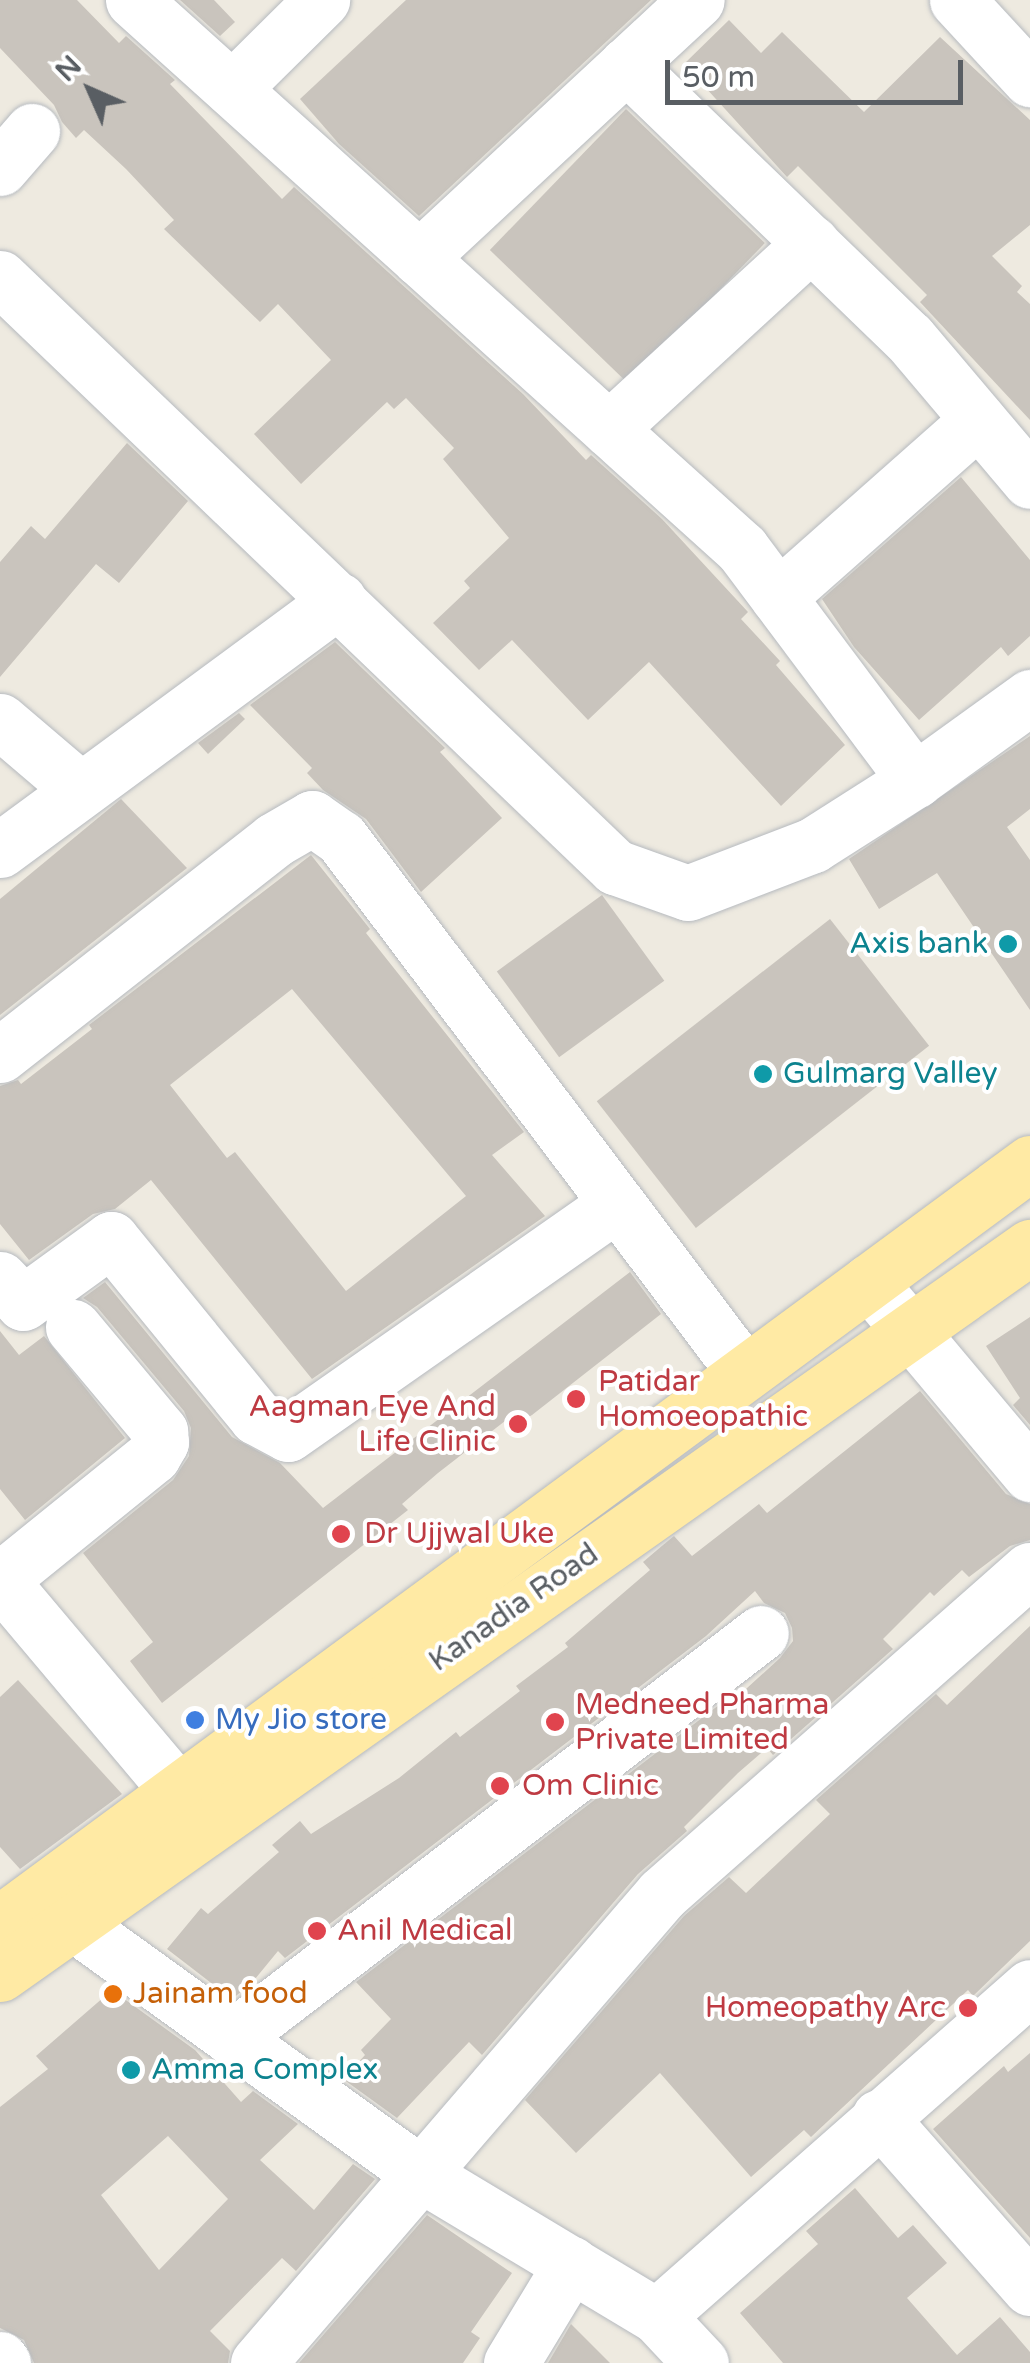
<!DOCTYPE html>
<html>
<head>
<meta charset="utf-8">
<style>
  body { margin:0 }
  #map { position:relative; width:1030px; height:2363px; overflow:hidden; background:#eeeae0; font-family:"Varela Round",sans-serif }
  div>[style] { position:absolute }
  [style*='--x'] { left:calc(var(--x)*1px); top:calc(var(--y)*1px); width:calc(var(--w)*1px); rotate:calc(var(--a)*1deg) }
  .building>* { inset:0; background:#c9c4bd; transform-origin:0 0 }
  .roads { filter:drop-shadow(0 0 2px #b6babf) drop-shadow(0 0 2px #b6babf) }
  .minor>* { height:55px; margin:-27.5px; padding:0 27.5px; transform-origin:27.5px; border-radius:27.5px; background:#fff }
  .major>* { height:55px; margin:-27.5px; padding:0 27.5px; transform-origin:27.5px; border-radius:27.5px; background:#ffeaa4 }
  .dots>* { width:28px; height:28px; translate:-50% -50%; box-sizing:border-box; border:5px solid #fff; border-radius:50% }
  span { translate:-50% -50%; white-space:nowrap; text-align:center; line-height:1.15; -webkit-text-stroke:8px #fff; paint-order:stroke }
  .culture-label { font-size:30px; color:#0d838f }
  .right { translate:-100% -50%; text-align:right }
  .left { translate:0 -50%; text-align:left }
  .health-label { font-size:30px; color:#be3a42 }
  .street-label { font-size:30px; color:#595e63 }
  .shop-label { font-size:30px; color:#366cbe }
  .food-label { font-size:30px; color:#c56008 }
  .north { position:absolute; left:40px; top:40px; width:100px; height:100px; -webkit-text-stroke:8px #fff; paint-order:stroke; rotate:315deg; font-size:28px; font-weight:700; line-height:40px; text-align:center; color:#595e63 }
  .north::after { content:''; display:block; margin:auto; width:35px; height:45px; background:#595e63; clip-path:polygon(50% 0,100% 100%,50% 72%,0 100%) }
  .scale { position:absolute; left:665px; top:60px; width:298px; height:45px; box-sizing:border-box; border:5px solid #595e63; border-top:0; padding-left:12px; font-size:30px; line-height:35px; white-space:nowrap; color:#595e63; -webkit-text-stroke:8px #fff; paint-order:stroke }
</style>
</head>
<body>
<div id="map">
  <div class="building">
    <div style="clip-path:polygon(0 0,77px 0,119px 43px,126px 36px,175px 80px,170px 84px,282px 199px,294px 187px,523px 394px,586px 460px,591px 455px,662px 519px,748px 612px,741px 619px,780px 661px,776px 665px,845px 745px,781px 806px,649px 662px,588px 720px,512px 640px,479px 670px,433px 623px,470px 588px,464px 581px,509px 538px,443px 459px,454px 448px,406px 398px,394px 409px,387px 402px,301px 484px,254px 434px,331px 360px,278px 304px,260px 322px,164px 229px,174px 220px,126px 169px,84px 130px,76px 138px,62px 122px,54px 105px,0 48px)"></div>
    <div style="clip-path:polygon(180px 0,214px 0,235px 22px,220px 36px)"></div>
    <div style="clip-path:polygon(406px 0,651px 0,419px 216px,339px 144px,300px 99px)"></div>
    <div style="clip-path:polygon(729px 20px,761px 53px,782px 32px,864px 112px,940px 37px,1030px 120px,1030px 225px,992px 256px,1022px 286px,1017px 292px,1030px 304px,1030px 420px,920px 302px,927px 295px,798px 166px,787px 177px,684px 64px)"></div>
    <div style="left:626px;top:109px;width:193px;height:196px;rotate:44deg"></div>
    <div style="clip-path:polygon(127px 443px,188px 501px,119px 583px,96px 564px,0 677px,0 562px,31px 526px,45px 539px)"></div>
    <div style="clip-path:polygon(961px 477px,1030px 560px,1030px 636px,1008px 656px,1001px 647px,919px 720px,854px 647px,822px 599px)"></div>
    <div style="clip-path:polygon(335px 642px,445px 748px,440px 752px,502px 818px,421px 892px,366px 819px,323px 790px,307px 773px,312px 768px,250px 705px)"></div>
    <div style="clip-path:polygon(239px 713px,245px 719px,208px 754px,198px 743px)"></div>
    <div style="clip-path:polygon(1030px 736px,1030px 809px,1007px 827px,1030px 860px,1030px 1010px,937px 873px,879px 909px,849px 859px)"></div>
    <div style="clip-path:polygon(121px 799px,187px 868px,0 1015px,0 899px)"></div>
    <div style="clip-path:polygon(evenodd,311px 855px,370px 929px,366px 933px,524px 1132px,492px 1155px,545px 1216px,312px 1379px,151px 1180px,115px 1209px,93px 1214px,29px 1260px,0 1224px,0 1086px,18px 1080px,21px 1084px,92px 1029px,89px 1025px,311px 855px,292px 989px,466px 1196px,346px 1291px,235px 1152px,227px 1158px,170px 1085px,292px 989px)"></div>
    <div style="left:602px;top:895px;width:106px;height:130px;rotate:54deg"></div>
    <div style="left:830px;top:919px;width:161px;height:296px;rotate:52deg"></div>
    <div style="clip-path:polygon(630px 1272px,661px 1314px,532px 1415px,510px 1428px,505px 1421px,438px 1473px,402px 1504px,408px 1510px,162px 1703px,130px 1661px,153px 1642px,83px 1553px,173px 1480px,189px 1456px,191px 1428px,184px 1411px,97px 1307px,83px 1298px,105px 1282px,232px 1437px,280px 1463px,323px 1508px)"></div>
    <div style="clip-path:polygon(1030px 1317px,1030px 1425px,1013px 1405px,1020px 1398px,986px 1346px)"></div>
    <div style="clip-path:polygon(0 1331px,19px 1355px,44px 1336px,125px 1438px,25px 1520px,0 1489px)"></div>
    <div style="clip-path:polygon(920px 1391px,1006px 1494px,1030px 1504px,1030px 1540px,1010px 1546px,969px 1577px,962px 1570px,934px 1596px,930px 1592px,883px 1639px,893px 1649px,773px 1755px,767px 1748px,738px 1773px,684px 1827px,687px 1831px,638px 1874px,482px 2055px,469px 2042px,397px 2118px,343px 2079px,365px 2055px,361px 2050px,391px 2019px,356px 1982px,732px 1695px,735px 1699px,780px 1658px,793px 1641px,792px 1628px,785px 1613px,764px 1603px,755px 1591px,706px 1636px,285px 1958px,278px 1951px,251px 1984px,232px 1999px,167px 1949px,201px 1908px,208px 1914px,279px 1852px,272px 1845px,300px 1821px,311px 1834px,399px 1778px,456px 1732px,460px 1737px,520px 1691px,516px 1686px,568px 1647px,565px 1643px,650px 1570px,643px 1562px,663px 1545px,674px 1536px,692px 1556px,759px 1504px,767px 1513px)"></div>
    <div style="clip-path:polygon(1030px 1626px,1030px 1941px,973px 1996px,968px 1990px,811px 2137px,804px 2130px,751px 2177px,660px 2073px,576px 2153px,525px 2100px,684px 1916px,729px 1877px,746px 1893px,830px 1814px,816px 1800px,936px 1694px,947px 1705px)"></div>
    <div style="clip-path:polygon(18px 1680px,122px 1794px,20px 1869px,0 1847px,0 1697px)"></div>
    <div style="clip-path:polygon(evenodd,112px 1990px,195px 2050px,241px 2102px,253px 2091px,298px 2124px,260px 2160px,314px 2210px,353px 2164px,375px 2179px,296px 2271px,282px 2258px,210px 2331px,230px 2351px,228px 2363px,34px 2363px,24px 2340px,0 2328px,0 2107px,48px 2069px,36px 2056px,112px 1990px,168px 2136px,228px 2199px,159px 2270px,101px 2195px,168px 2136px)"></div>
    <div style="clip-path:polygon(1030px 2053px,1030px 2238px,933px 2129px,1004px 2066px,1008px 2072px)"></div>
    <div style="clip-path:polygon(855px 2188px,898px 2238px,913px 2225px,947px 2263px,907px 2298px,957px 2355px,1000px 2317px,1030px 2352px,1030px 2363px,783px 2363px,740px 2313px,818px 2244px,806px 2231px)"></div>
    <div style="clip-path:polygon(427px 2215px,512px 2273px,471px 2332px,480px 2338px,463px 2363px,299px 2363px)"></div>
    <div style="clip-path:polygon(571px 2324px,610px 2363px,548px 2363px)"></div>
  </div>
  <div class="roads">
    <div class="minor">
      <div style="--x:133;--y:0;--w:820;--a:42.03"></div>
      <div style="--x:742;--y:549;--w:289;--a:53.2"></div>
      <div style="--x:957;--y:0;--w:108;--a:47.3"></div>
      <div style="--x:626;--y:65;--w:393;--a:44"></div>
      <div style="--x:909;--y:338;--w:187;--a:49.8"></div>
      <div style="--x:232;--y:89;--w:127;--a:-44.7"></div>
      <div style="--x:0;--y:168;--w:49;--a:-49.1"></div>
      <div style="--x:419;--y:258;--w:379;--a:-42.9"></div>
      <div style="--x:0;--y:278;--w:852;--a:43.76"></div>
      <div style="--x:615;--y:867;--w:77;--a:19.6"></div>
      <div style="--x:688;--y:893;--w:134;--a:-21"></div>
      <div style="--x:813;--y:845;--w:121;--a:-32.5"></div>
      <div style="--x:915;--y:780;--w:142;--a:-35.8"></div>
      <div style="--x:609;--y:429;--w:275;--a:-42.6"></div>
      <div style="--x:778;--y:597;--w:267;--a:-41.5"></div>
      <div style="--x:0;--y:721;--w:106;--a:40.4"></div>
      <div style="--x:0;--y:850;--w:421;--a:-36.4"></div>
      <div style="--x:0;--y:1055;--w:348;--a:-38.1"></div>
      <div style="--x:274;--y:840;--w:44;--a:-30.1"></div>
      <div style="--x:312;--y:818;--w:35;--a:35"></div>
      <div style="--x:341;--y:838;--w:670;--a:52.94"></div>
      <div style="--x:0;--y:1279;--w:33;--a:46"></div>
      <div style="--x:23;--y:1303;--w:109;--a:-36"></div>
      <div style="--x:111;--y:1239;--w:230;--a:50.8"></div>
      <div style="--x:256;--y:1417;--w:36;--a:28"></div>
      <div style="--x:288;--y:1434;--w:401;--a:-35"></div>
      <div style="--x:869;--y:1282;--w:251;--a:50"></div>
      <div style="--x:73;--y:1327;--w:136;--a:50.1"></div>
      <div style="--x:160;--y:1431;--w:11;--a:85"></div>
      <div style="--x:161;--y:1442;--w:16;--a:120"></div>
      <div style="--x:153;--y:1456;--w:197;--a:141"></div>
      <div style="--x:0;--y:1580;--w:320;--a:49.9"></div>
      <div style="--x:37;--y:1897;--w:475;--a:35.8"></div>
      <div style="--x:422;--y:2175;--w:274;--a:31"></div>
      <div style="--x:657;--y:2316;--w:64;--a:46.9"></div>
      <div style="--x:232;--y:2038;--w:666;--a:-37.44"></div>
      <div style="--x:879;--y:2117;--w:228;--a:48.6"></div>
      <div style="--x:657;--y:2316;--w:497;--a:-41.4"></div>
      <div style="--x:0;--y:2359;--w:5;--a:53"></div>
      <div style="--x:258;--y:2363;--w:619;--a:-49.26"></div>
      <div style="--x:662;--y:1894;--w:490;--a:-41.4"></div>
      <div style="--x:511;--y:2363;--w:116;--a:-58.8"></div>
    </div>
    <div class="major">
      <div style="--x:0;--y:1923;--w:1280;--a:-36.42"></div>
      <div style="--x:0;--y:1974;--w:1261;--a:-35.22"></div>
    </div>
  </div>
  <div class="dots">
    <div style="left:1008px;top:944px;background:#0f9aa8"></div>
    <div style="left:763px;top:1074px;background:#0f9aa8"></div>
    <div style="left:576px;top:1399px;background:#e0444e"></div>
    <div style="left:518px;top:1424px;background:#e0444e"></div>
    <div style="left:341px;top:1534px;background:#e0444e"></div>
    <div style="left:195px;top:1720px;background:#3f7fe0"></div>
    <div style="left:555px;top:1722px;background:#e0444e"></div>
    <div style="left:500px;top:1786px;background:#e0444e"></div>
    <div style="left:317px;top:1931px;background:#e0444e"></div>
    <div style="left:113px;top:1994px;background:#e8710a"></div>
    <div style="left:968px;top:2008px;background:#e0444e"></div>
    <div style="left:131px;top:2070px;background:#0f9aa8"></div>
  </div>
  <div class="culture-label">
    <span class="right" style="left:988px;top:944px">Axis bank</span>
    <span class="left" style="left:783px;top:1074px">Gulmarg Valley</span>
    <span class="left" style="left:151px;top:2070px">Amma Complex</span>
  </div>
  <div class="health-label">
    <span class="left" style="left:598px;top:1399px">Patidar<br>Homoeopathic</span>
    <span class="right" style="left:496px;top:1424px">Aagman Eye And<br>Life Clinic</span>
    <span class="left" style="left:364px;top:1534px">Dr Ujjwal Uke</span>
    <span class="left" style="left:575px;top:1722px">Medneed Pharma<br>Private Limited</span>
    <span class="left" style="left:522px;top:1786px">Om Clinic</span>
    <span class="left" style="left:337px;top:1931px">Anil Medical</span>
    <span class="right" style="left:946px;top:2008px">Homeopathy Arc</span>
  </div>
  <div class="street-label">
    <span style="left:514px;top:1608px;rotate:-35deg">Kanadia Road</span>
  </div>
  <div class="shop-label">
    <span class="left" style="left:215px;top:1720px">My Jio store</span>
  </div>
  <div class="food-label">
    <span class="left" style="left:133px;top:1994px">Jainam food</span>
  </div>
  <div class="north">N</div>
  <div class="scale">50 m</div>
</div>
</body>
</html>
